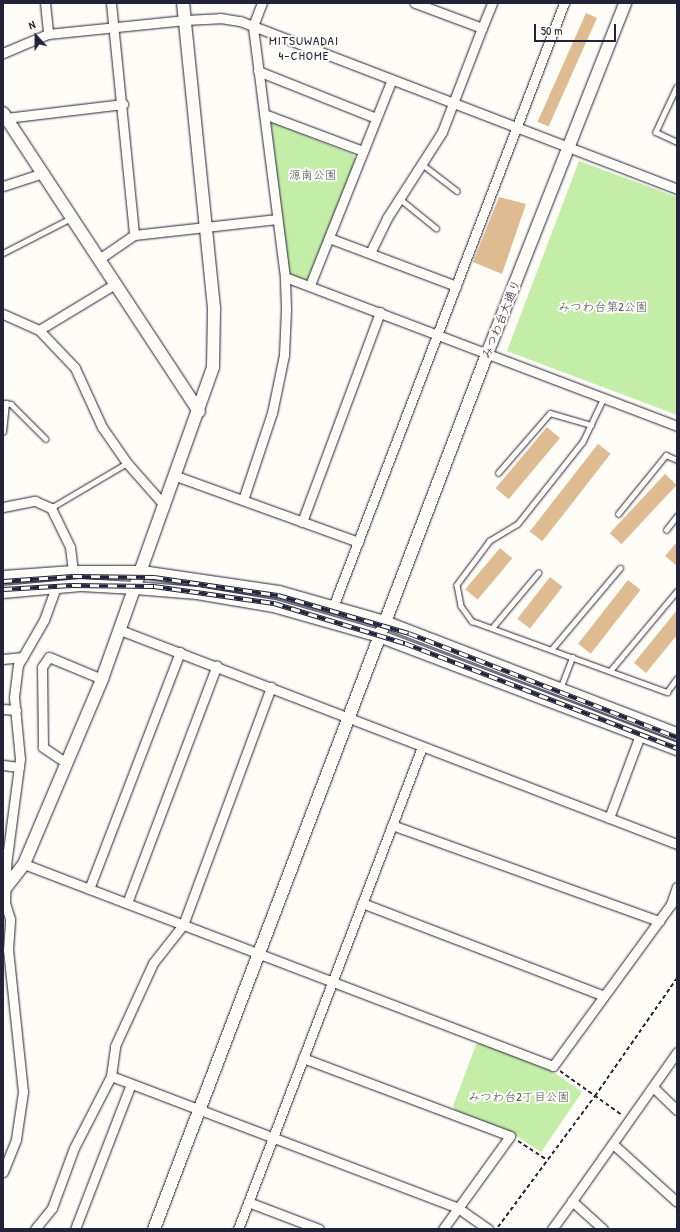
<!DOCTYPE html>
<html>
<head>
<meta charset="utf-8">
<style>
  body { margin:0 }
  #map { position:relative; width:680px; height:1232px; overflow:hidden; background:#fdfcf7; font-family:"Patrick Hand","Klee One",sans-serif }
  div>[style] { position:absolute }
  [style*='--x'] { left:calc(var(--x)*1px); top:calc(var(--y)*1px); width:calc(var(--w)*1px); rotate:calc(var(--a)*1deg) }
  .green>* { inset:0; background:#c4eda8 }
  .building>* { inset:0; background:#dfbb91; transform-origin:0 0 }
  .path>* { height:2px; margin-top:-1px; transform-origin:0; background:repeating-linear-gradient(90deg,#22223b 0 4px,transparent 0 7px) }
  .roads { filter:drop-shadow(0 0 1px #22223b) drop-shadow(0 0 1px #22223b) }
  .lane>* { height:4.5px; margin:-2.25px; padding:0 2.25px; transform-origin:2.25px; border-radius:2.25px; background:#fdfcf7 }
  .street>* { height:9px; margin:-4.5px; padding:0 4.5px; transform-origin:4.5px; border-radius:4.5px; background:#fdfcf7 }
  .secondary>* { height:12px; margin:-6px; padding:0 6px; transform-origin:6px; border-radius:6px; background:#fdfcf7 }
  .rail>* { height:4.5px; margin-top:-2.25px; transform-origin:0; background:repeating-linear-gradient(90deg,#fdfcf7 0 9px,#22223b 0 18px); box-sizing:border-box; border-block:1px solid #22223b }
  span { translate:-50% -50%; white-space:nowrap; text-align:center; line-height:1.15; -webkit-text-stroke:4px #fdfcf7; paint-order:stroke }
  .park-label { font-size:12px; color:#4a5556 }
  .street-label { font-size:12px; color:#22223b }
  .neighbourhood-label { font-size:13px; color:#22223b; letter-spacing:1px }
  .frame { position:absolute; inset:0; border:4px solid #22223b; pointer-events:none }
  .north { position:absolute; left:16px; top:16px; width:40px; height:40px; -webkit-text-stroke:3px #fdfcf7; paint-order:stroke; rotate:339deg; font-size:11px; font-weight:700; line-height:16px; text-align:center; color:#22223b }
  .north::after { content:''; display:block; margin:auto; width:14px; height:18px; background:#22223b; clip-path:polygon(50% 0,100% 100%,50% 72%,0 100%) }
  .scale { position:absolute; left:534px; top:24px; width:82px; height:18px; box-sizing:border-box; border:2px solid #22223b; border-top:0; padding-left:5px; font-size:12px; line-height:14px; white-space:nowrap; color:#22223b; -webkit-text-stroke:3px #fdfcf7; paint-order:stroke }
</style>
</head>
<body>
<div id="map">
  <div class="green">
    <div style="clip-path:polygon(271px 122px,353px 154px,356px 160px,310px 278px,306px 280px,289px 275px)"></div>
    <div style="clip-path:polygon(579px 161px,677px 197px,677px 415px,507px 351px)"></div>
    <div style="clip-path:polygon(481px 1043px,549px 1069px,582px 1092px,541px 1152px,515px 1135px,456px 1111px,453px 1106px,476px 1045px)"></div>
  </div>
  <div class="building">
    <div style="left:586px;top:13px;width:12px;height:119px;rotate:24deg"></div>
    <div style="clip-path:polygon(499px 197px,526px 204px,502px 274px,473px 262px)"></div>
    <div style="left:547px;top:427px;width:17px;height:80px;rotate:40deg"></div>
    <div style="left:598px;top:444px;width:16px;height:111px;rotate:38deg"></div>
    <div style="left:665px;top:474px;width:16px;height:81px;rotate:43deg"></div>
    <div style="clip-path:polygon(677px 542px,677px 566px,665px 556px)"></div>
    <div style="left:500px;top:548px;width:16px;height:54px;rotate:40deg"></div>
    <div style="left:550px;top:577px;width:16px;height:53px;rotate:38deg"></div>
    <div style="left:628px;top:580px;width:16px;height:81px;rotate:38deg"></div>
    <div style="clip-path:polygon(677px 610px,677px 635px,646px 673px,634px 663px)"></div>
  </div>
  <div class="path">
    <div style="--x:560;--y:1071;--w:76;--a:35.4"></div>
    <div style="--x:518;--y:1141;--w:35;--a:33"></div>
    <div style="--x:498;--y:1227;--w:163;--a:-53.5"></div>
    <div style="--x:595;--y:1096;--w:144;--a:-55.2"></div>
  </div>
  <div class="roads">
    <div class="lane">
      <div style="--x:677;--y:87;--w:50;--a:115"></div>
      <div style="--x:656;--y:132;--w:23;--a:25"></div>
      <div style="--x:422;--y:164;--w:44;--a:37.6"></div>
      <div style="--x:399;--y:198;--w:48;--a:39"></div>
      <div style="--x:3;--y:253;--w:76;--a:-27.2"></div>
      <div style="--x:604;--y:398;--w:49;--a:115.5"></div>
      <div style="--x:583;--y:442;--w:105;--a:128.4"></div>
      <div style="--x:518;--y:524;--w:33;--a:149"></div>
      <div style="--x:490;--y:541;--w:55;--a:126.9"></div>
      <div style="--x:457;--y:585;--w:21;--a:79"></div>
      <div style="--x:461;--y:606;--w:19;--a:54"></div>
      <div style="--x:472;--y:621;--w:208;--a:20"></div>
      <div style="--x:667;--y:692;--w:17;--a:-54"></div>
      <div style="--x:3;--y:403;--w:8;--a:7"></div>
      <div style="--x:11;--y:404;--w:49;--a:45"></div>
      <div style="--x:3;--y:432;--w:29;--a:-84"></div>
      <div style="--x:498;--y:473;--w:79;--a:-49.1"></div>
      <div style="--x:550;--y:413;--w:43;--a:16.3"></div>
      <div style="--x:51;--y:508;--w:88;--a:-30.6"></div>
      <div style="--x:618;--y:514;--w:76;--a:-50.9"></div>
      <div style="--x:666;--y:455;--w:12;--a:24"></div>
      <div style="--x:666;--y:530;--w:18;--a:-52"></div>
      <div style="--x:492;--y:628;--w:72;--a:-50.1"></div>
      <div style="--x:551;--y:650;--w:107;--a:-49.9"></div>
      <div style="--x:610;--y:671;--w:104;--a:-50.1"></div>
      <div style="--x:560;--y:689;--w:34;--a:-69"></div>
    </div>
    <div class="street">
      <div style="--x:45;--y:3;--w:31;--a:84"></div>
      <div style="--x:111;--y:3;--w:233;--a:84.3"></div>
      <div style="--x:482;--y:28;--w:27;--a:-68"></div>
      <div style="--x:3;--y:53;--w:49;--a:-22.9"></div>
      <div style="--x:48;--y:34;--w:138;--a:-5.8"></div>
      <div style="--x:185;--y:20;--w:35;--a:-3"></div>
      <div style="--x:220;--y:18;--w:20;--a:9"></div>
      <div style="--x:240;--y:21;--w:468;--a:21"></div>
      <div style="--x:258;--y:71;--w:127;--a:21.7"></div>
      <div style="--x:264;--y:114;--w:106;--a:20.5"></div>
      <div style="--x:6;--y:118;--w:118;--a:-6.8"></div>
      <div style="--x:3;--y:186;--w:39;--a:-18"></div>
      <div style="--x:329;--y:238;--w:136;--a:20.7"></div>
      <div style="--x:370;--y:253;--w:39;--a:-64"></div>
      <div style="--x:387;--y:218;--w:102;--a:-57.4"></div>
      <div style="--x:442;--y:132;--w:111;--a:-69"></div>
      <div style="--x:482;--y:28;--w:72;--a:-159.5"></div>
      <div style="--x:99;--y:259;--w:42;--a:-34.4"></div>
      <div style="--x:134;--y:235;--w:144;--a:-6.4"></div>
      <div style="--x:285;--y:277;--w:419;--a:20.8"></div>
      <div style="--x:310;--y:285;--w:219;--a:-68.3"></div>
      <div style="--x:3;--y:314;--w:39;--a:24"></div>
      <div style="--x:39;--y:330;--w:52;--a:46.5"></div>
      <div style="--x:75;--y:368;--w:65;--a:65.4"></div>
      <div style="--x:102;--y:427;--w:44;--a:55.2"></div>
      <div style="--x:127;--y:463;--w:57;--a:48.5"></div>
      <div style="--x:39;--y:330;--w:89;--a:-31.2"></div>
      <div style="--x:176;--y:476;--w:194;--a:19.9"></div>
      <div style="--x:243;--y:500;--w:92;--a:-71.6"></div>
      <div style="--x:272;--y:413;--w:59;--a:-78.3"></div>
      <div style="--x:284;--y:355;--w:46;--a:-87.5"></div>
      <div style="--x:286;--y:309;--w:32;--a:-92"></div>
      <div style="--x:285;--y:277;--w:253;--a:-97.3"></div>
      <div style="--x:253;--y:26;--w:25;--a:-69"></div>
      <div style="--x:3;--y:507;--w:33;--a:-11"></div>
      <div style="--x:35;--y:501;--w:17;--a:24"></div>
      <div style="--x:51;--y:508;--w:43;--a:64"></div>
      <div style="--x:70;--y:547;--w:25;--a:83"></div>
      <div style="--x:302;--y:522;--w:224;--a:-69.6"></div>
      <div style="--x:333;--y:607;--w:647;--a:-69.07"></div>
      <div style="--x:120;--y:630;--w:597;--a:21.02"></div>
      <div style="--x:3;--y:659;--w:20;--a:-6"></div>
      <div style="--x:3;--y:709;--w:13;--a:4"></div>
      <div style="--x:65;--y:762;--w:27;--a:-146"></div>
      <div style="--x:43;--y:747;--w:80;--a:-90.7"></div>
      <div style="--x:42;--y:667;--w:12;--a:-55"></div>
      <div style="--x:49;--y:657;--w:57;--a:22.5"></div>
      <div style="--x:3;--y:765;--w:16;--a:7"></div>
      <div style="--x:609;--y:818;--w:89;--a:-69.5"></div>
      <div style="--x:392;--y:825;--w:284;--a:19.8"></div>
      <div style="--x:24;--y:864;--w:566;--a:20.9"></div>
      <div style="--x:553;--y:1066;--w:200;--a:-53.9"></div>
      <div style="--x:671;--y:904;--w:18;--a:-71"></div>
      <div style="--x:89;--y:889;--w:254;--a:-69"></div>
      <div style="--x:127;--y:903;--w:254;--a:-69.3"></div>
      <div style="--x:362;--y:903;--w:259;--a:21"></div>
      <div style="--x:303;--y:1058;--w:221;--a:20.6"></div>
      <div style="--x:510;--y:1136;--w:115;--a:125.8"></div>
      <div style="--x:111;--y:1076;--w:371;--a:20.8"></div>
      <div style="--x:458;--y:1208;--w:37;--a:35"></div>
      <div style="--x:653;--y:1087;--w:33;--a:44"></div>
      <div style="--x:613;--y:1144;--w:86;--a:42.2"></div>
      <div style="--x:3;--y:1172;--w:35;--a:-68"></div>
      <div style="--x:16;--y:1139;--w:48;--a:-81.5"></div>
      <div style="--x:23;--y:1092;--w:143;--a:-96"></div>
      <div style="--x:8;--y:950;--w:31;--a:-86"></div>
      <div style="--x:10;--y:919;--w:17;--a:-107"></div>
      <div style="--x:5;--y:903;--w:38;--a:-88"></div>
      <div style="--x:6;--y:865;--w:107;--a:-82.5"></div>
      <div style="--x:20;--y:759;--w:62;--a:-95.5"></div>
      <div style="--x:14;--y:697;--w:32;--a:-83"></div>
      <div style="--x:18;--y:665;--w:52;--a:-60"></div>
      <div style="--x:44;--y:620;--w:35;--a:-70"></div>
      <div style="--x:248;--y:1202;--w:76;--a:20.8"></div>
      <div style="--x:35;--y:1229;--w:27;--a:-51"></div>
      <div style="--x:52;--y:1208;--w:64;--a:-69.9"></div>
      <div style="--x:74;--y:1148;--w:81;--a:-62.8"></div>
      <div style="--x:111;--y:1076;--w:30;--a:-82"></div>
      <div style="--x:115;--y:1046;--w:91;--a:-65.4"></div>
      <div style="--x:153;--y:963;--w:48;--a:-51.7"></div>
      <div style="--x:183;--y:925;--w:254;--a:-69.7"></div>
      <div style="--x:75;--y:1229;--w:155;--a:-68.9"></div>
      <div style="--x:238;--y:1229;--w:516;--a:-69.11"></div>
      <div style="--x:552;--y:1229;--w:34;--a:-54"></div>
      <div style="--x:603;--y:1229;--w:42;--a:-137.9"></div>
      <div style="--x:572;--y:1201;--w:182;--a:-54.8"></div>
    </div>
    <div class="secondary">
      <div style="--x:3;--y:113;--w:357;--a:56.7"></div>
      <div style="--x:3;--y:577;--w:70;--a:-4.1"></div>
      <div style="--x:73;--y:572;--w:69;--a:0"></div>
      <div style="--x:142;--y:572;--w:138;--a:8.3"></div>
      <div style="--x:279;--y:592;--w:110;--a:15.8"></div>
      <div style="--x:385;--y:622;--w:313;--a:21"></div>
      <div style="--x:3;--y:592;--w:78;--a:-5.1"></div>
      <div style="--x:81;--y:585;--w:54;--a:3.2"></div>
      <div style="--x:135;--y:588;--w:62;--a:4.6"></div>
      <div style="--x:197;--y:593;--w:78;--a:9.6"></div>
      <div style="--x:274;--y:606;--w:109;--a:15.9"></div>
      <div style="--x:379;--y:636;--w:319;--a:20.8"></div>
      <div style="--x:3;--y:891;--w:34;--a:-52"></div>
      <div style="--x:24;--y:864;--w:201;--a:-67.1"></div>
      <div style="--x:102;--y:679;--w:331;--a:-70.4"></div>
      <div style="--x:213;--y:367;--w:59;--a:-89"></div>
      <div style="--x:214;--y:308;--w:307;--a:-95.8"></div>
      <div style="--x:154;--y:1229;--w:936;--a:-69.16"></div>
      <div style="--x:487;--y:354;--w:377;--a:-68.5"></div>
    </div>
  </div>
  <div class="rail">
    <div style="--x:3;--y:581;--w:70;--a:-4.1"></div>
    <div style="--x:73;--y:576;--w:81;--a:0.7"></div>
    <div style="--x:154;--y:577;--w:125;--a:8.3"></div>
    <div style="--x:278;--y:595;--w:136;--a:16.2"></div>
    <div style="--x:409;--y:633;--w:287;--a:21.2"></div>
    <div style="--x:3;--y:589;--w:69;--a:-3.3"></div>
    <div style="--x:72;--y:585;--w:82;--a:0.7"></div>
    <div style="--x:154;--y:586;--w:121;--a:8.1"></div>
    <div style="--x:274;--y:603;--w:137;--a:17"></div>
    <div style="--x:405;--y:643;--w:292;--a:21.1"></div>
  </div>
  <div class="park-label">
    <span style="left:313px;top:175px">源南公園</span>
    <span style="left:603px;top:307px">みつわ台第2公園</span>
    <span style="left:519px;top:1097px">みつわ台2丁目公園</span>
  </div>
  <div class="street-label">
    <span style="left:501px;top:319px;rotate:-68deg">みつわ台大通り</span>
  </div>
  <div class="neighbourhood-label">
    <span style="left:304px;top:48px">MITSUWADAI<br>4-CHOME</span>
  </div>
  <div class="frame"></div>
  <div class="north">N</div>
  <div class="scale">50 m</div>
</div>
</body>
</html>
